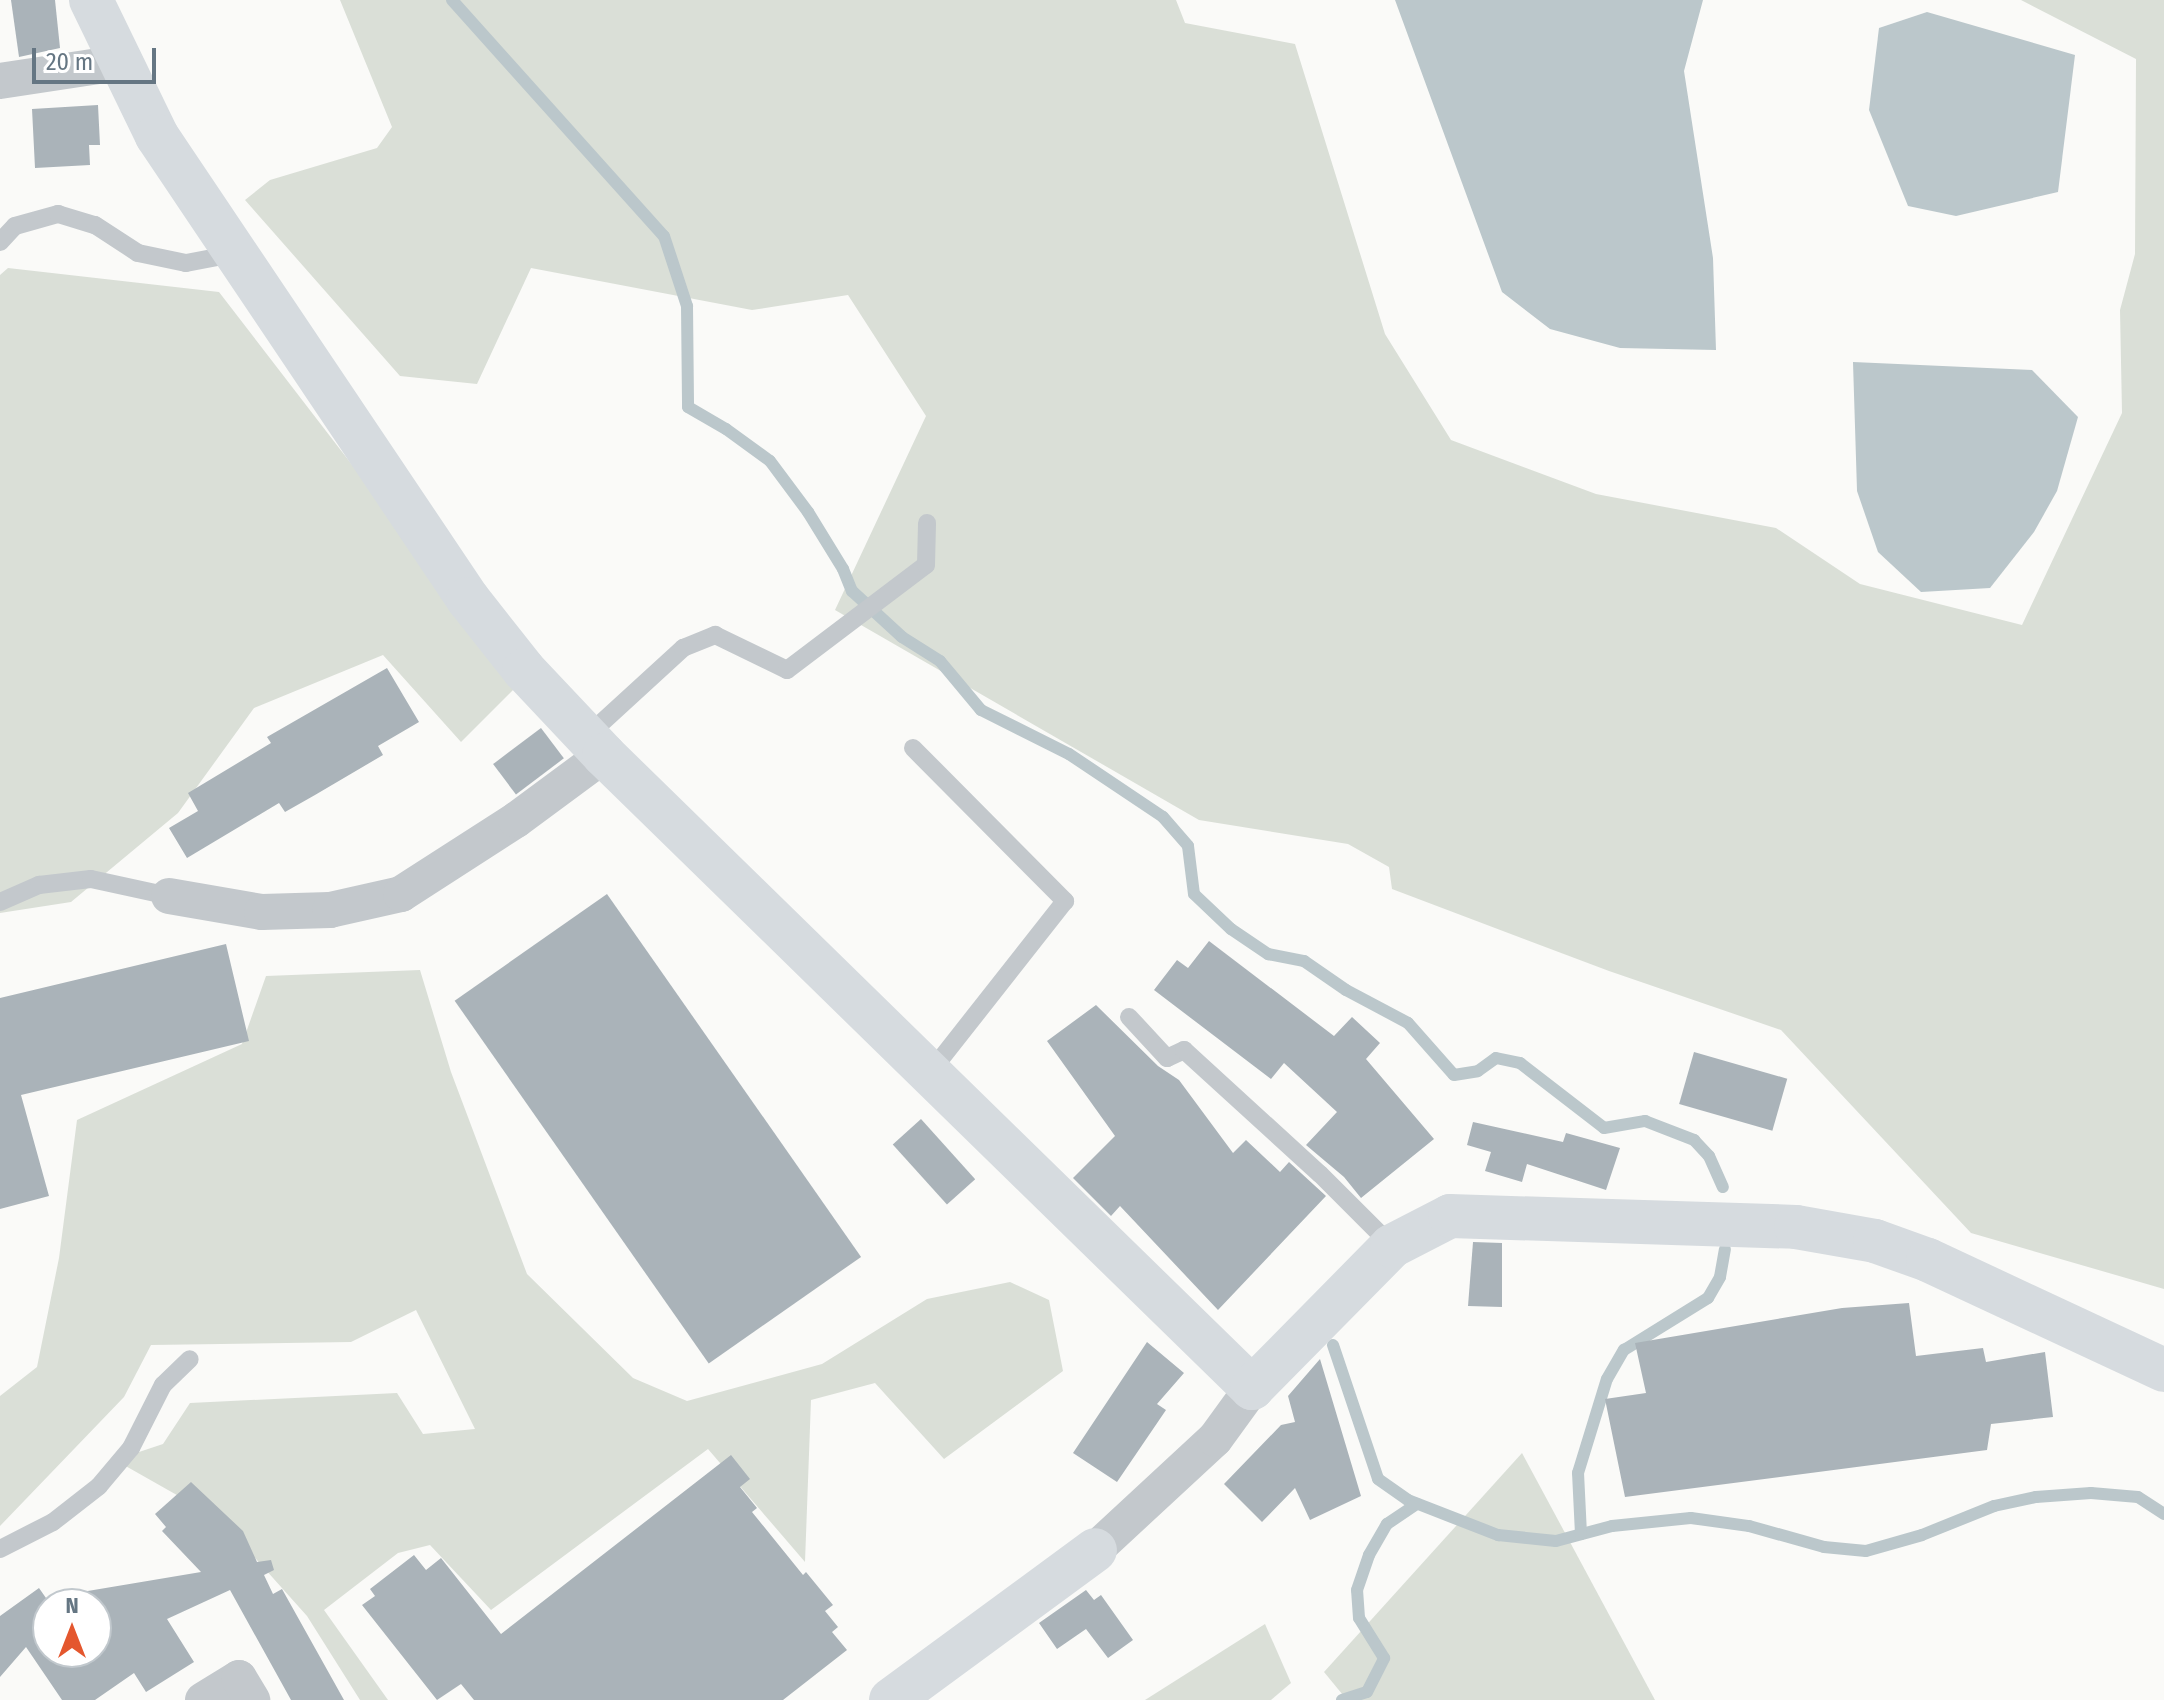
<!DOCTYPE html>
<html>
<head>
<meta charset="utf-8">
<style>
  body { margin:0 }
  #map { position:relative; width:2164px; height:1700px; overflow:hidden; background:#fafaf8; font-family:"Fira Sans Condensed",sans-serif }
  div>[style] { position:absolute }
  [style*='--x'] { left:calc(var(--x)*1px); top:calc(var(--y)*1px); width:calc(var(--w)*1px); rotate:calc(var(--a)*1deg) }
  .green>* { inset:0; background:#dadfd7 }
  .water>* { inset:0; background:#bbc7cb }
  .stream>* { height:12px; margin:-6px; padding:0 6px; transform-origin:6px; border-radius:6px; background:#bbc7cb }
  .building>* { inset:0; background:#aab3b9; transform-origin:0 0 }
  .lane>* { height:18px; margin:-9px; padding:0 9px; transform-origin:9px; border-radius:9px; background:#c3c8cc }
  .street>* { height:36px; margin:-18px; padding:0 18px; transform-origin:18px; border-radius:18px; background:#c3c8cc }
  .secondary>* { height:44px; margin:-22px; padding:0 22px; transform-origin:22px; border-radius:22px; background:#d6dbdf }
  span { translate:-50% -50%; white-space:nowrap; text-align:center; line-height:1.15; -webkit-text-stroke:8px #fff; paint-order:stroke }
  .north { position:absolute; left:32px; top:1588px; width:80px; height:80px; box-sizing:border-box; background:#fff; border:2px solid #c1c8cd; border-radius:50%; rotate:0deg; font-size:22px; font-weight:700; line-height:32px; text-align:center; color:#657683 }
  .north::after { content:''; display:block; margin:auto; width:28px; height:36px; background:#e4572e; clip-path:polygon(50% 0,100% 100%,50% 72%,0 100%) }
  .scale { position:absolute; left:32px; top:48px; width:124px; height:36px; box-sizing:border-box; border:4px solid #657683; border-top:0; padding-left:10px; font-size:24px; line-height:28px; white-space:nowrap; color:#657683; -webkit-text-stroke:6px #fff; paint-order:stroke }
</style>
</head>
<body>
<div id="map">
  <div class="green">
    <div style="clip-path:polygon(340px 0,1176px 0,1185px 23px,1295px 44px,1385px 334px,1451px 440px,1596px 494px,1776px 528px,1860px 584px,2022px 625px,2122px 413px,2120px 310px,2135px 254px,2136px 59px,2021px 0,2164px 0,2164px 1289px,1971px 1233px,1781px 1030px,1609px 971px,1392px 889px,1389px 867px,1348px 844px,1199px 820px,835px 610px,926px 416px,848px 295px,752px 310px,531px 268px,477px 384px,400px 376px,245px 200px,270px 180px,377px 148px,392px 127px)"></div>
    <div style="clip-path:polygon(8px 268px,219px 292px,520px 683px,461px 742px,383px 655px,254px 708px,178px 813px,71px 902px,0 913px,0 275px)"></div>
    <div style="clip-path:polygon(420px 970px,451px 1072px,527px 1274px,633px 1378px,687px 1401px,822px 1364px,927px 1299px,1010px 1282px,1049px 1300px,1063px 1371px,944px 1459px,875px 1383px,811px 1400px,805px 1562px,708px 1449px,491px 1610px,430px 1545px,398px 1553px,324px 1610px,388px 1700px,360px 1700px,307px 1616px,221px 1520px,115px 1460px,163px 1444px,190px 1403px,397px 1393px,423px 1434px,475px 1429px,416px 1310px,351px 1342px,151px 1345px,124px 1397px,0 1526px,0 1396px,37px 1367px,59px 1258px,77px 1120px,242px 1044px,266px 976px)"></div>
    <div style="clip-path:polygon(1522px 1453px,1655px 1700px,1347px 1700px,1324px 1672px)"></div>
    <div style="clip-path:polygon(1265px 1624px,1291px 1683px,1271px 1700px,1145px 1700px)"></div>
  </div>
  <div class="water">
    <div style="clip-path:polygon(1395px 0,1703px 0,1684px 71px,1713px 258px,1716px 350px,1620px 348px,1550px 329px,1502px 292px)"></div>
    <div style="clip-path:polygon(1927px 12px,2075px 55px,2058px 192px,1956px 216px,1908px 206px,1869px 110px,1879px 28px)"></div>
    <div style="clip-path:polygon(1853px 362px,2032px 370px,2078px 417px,2057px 491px,2034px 532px,1990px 588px,1921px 592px,1878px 552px,1857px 491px)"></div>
  </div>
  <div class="stream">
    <div style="--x:452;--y:0;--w:317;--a:48.1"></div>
    <div style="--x:664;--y:236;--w:74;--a:71.8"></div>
    <div style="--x:687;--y:306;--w:101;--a:89.4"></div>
    <div style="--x:688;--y:407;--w:44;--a:30.1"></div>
    <div style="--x:726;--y:429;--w:54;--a:36"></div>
    <div style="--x:770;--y:461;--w:64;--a:53.3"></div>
    <div style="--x:808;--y:512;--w:67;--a:58.4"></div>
    <div style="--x:843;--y:569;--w:24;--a:68"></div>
    <div style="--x:852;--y:591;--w:68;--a:42.6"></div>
    <div style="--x:902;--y:637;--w:45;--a:32.3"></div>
    <div style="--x:940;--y:661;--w:64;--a:50.1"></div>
    <div style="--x:981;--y:710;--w:98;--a:26.6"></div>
    <div style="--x:1069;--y:754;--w:113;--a:33.8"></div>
    <div style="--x:1163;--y:817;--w:38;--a:49"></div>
    <div style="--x:1188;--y:846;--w:48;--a:82.9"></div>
    <div style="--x:1194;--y:894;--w:51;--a:43.4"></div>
    <div style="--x:1231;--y:929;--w:45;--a:34"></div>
    <div style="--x:1268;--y:954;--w:37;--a:11"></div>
    <div style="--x:1304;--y:961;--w:51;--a:34.6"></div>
    <div style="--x:1346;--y:990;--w:70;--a:28"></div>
    <div style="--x:1408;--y:1023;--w:69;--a:48.5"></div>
    <div style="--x:1454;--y:1075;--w:24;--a:-9"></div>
    <div style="--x:1478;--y:1071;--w:22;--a:-36"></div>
    <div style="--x:1496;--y:1058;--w:25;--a:12"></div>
    <div style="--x:1520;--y:1063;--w:106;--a:37.7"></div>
    <div style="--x:1604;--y:1128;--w:42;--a:-9.7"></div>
    <div style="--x:1645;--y:1121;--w:53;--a:21.2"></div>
    <div style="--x:1694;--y:1140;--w:22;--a:47"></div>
    <div style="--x:1709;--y:1156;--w:34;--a:66"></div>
    <div style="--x:1333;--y:1345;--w:141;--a:71.4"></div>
    <div style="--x:1378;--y:1479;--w:37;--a:35"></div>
    <div style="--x:1408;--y:1500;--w:97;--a:21.3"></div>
    <div style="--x:1498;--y:1535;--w:58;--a:5.9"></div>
    <div style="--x:1556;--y:1541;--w:58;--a:-15"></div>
    <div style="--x:1612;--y:1526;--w:79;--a:-5.8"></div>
    <div style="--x:1691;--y:1518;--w:59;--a:7.9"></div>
    <div style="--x:1749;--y:1526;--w:78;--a:15.6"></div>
    <div style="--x:1824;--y:1547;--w:42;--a:5.4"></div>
    <div style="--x:1866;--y:1551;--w:58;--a:-15.9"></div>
    <div style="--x:1922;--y:1535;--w:78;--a:-21.9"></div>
    <div style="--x:1994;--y:1506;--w:43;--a:-12.1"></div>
    <div style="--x:2036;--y:1497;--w:55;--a:-4.2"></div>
    <div style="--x:2091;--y:1493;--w:47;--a:4.9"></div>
    <div style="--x:2138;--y:1497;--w:31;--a:33"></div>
    <div style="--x:1581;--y:1534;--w:61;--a:-92.8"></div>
    <div style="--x:1578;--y:1473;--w:98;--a:-72.9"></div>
    <div style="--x:1607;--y:1379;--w:34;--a:-60"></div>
    <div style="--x:1624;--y:1350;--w:99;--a:-31.8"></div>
    <div style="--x:1708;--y:1298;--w:24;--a:-60"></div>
    <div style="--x:1720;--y:1277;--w:28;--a:-80"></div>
    <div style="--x:1342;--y:1700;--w:26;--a:-18"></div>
    <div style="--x:1367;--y:1692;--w:38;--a:-63"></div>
    <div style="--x:1384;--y:1658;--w:47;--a:-122"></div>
    <div style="--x:1359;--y:1618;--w:28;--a:-94"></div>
    <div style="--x:1357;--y:1590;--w:37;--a:-71"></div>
    <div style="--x:1369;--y:1555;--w:36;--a:-60"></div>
    <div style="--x:1387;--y:1524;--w:36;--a:-34"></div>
  </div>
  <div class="building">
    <div style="clip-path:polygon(11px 0,55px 0,60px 48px,19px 57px)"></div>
    <div style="clip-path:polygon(98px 105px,100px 145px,89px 145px,90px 165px,35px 168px,32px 109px)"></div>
    <div style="clip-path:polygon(387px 668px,419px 722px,378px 746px,383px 755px,315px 795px,285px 812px,279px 803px,187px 858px,169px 828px,198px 811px,188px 793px,271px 743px,267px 737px)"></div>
    <div style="left:541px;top:728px;width:38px;height:60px;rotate:53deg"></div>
    <div style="left:607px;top:894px;width:443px;height:186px;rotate:55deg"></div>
    <div style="clip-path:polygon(1209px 941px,1334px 1036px,1352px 1017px,1380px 1043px,1366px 1059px,1434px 1139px,1361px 1198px,1344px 1177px,1306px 1145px,1337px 1112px,1284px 1063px,1271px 1079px,1154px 990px,1177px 960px,1188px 968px)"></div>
    <div style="clip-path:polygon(226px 944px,249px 1041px,21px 1095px,49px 1196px,0 1209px,0 998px)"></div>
    <div style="clip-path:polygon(1096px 1005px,1158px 1066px,1179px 1080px,1233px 1153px,1246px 1140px,1280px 1172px,1289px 1162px,1326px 1196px,1218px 1310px,1120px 1206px,1111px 1216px,1073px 1178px,1115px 1136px,1047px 1041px)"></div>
    <div style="left:1694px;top:1052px;width:97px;height:54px;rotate:16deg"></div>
    <div style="left:921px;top:1119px;width:81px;height:38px;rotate:48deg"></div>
    <div style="clip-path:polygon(1473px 1122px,1563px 1142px,1566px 1133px,1620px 1148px,1606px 1190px,1527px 1164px,1522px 1182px,1485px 1171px,1491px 1152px,1467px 1145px)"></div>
    <div style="clip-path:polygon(1473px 1242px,1502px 1243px,1502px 1307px,1468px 1306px)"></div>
    <div style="clip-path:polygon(1909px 1303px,1916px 1356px,1983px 1348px,1986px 1362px,2045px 1352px,2053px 1417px,1991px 1424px,1987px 1450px,1625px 1497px,1605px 1399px,1646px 1393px,1635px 1343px,1842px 1308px)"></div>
    <div style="clip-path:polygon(1147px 1342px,1184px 1373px,1157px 1404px,1166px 1410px,1117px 1482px,1073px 1453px)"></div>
    <div style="clip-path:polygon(1320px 1359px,1361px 1496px,1310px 1520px,1295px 1488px,1262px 1522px,1224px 1484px,1281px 1425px,1295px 1422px,1288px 1396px)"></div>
    <div style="clip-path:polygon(731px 1455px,750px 1479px,740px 1487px,757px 1508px,752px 1512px,803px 1575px,806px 1572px,833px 1605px,825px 1611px,838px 1627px,832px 1632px,847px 1650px,783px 1700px,474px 1700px,461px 1684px,437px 1700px,362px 1605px,375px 1596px,370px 1589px,414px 1555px,426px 1570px,441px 1558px,501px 1634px)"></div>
    <div style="clip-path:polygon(evenodd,191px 1482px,243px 1531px,257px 1562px,271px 1560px,274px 1570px,264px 1575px,273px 1594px,282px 1589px,344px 1700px,291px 1700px,230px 1590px,167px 1619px,194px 1662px,146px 1692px,134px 1673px,95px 1700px,62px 1700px,26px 1647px,0 1677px,0 1616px,39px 1588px,46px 1598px,201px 1572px,162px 1531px,166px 1527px,155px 1514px,191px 1482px,48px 1604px,96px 1604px,96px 1652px,48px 1652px,48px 1604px)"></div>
    <div style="clip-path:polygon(1086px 1590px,1094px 1600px,1101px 1595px,1133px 1640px,1108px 1658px,1086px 1629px,1057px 1649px,1039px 1623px)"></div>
  </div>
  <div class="lane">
    <div style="--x:0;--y:242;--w:22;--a:-47"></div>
    <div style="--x:15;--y:226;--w:45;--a:-15.6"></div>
    <div style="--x:58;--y:214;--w:39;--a:17"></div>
    <div style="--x:95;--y:225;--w:51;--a:33.1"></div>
    <div style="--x:138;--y:253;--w:49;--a:11.8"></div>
    <div style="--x:186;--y:263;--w:48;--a:-10.8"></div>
    <div style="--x:586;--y:737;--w:132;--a:-42.5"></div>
    <div style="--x:683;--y:648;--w:35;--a:-22"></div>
    <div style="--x:715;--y:635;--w:80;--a:25.9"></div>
    <div style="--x:787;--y:670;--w:174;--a:-37.1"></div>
    <div style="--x:926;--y:565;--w:42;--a:-88.6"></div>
    <div style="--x:913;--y:748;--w:216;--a:45.2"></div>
    <div style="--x:1065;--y:901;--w:216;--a:128.2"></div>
    <div style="--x:0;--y:902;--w:43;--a:-23.6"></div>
    <div style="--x:39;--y:885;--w:52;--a:-6.6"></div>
    <div style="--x:91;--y:879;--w:80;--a:12.3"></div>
    <div style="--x:1129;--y:1017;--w:56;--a:47.2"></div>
    <div style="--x:1167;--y:1058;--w:19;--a:-25"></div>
    <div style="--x:1184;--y:1050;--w:184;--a:42.4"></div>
    <div style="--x:1320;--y:1174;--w:102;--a:45"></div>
    <div style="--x:0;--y:1549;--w:59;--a:-27"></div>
    <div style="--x:53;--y:1522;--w:58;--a:-38"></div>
    <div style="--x:99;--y:1486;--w:50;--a:-49.9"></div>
    <div style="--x:131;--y:1448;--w:71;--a:-63.1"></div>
    <div style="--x:163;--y:1385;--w:37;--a:-44"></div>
  </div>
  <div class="street">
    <div style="--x:0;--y:81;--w:120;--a:-8.6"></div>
    <div style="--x:169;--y:896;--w:94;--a:9.8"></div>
    <div style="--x:262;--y:912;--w:68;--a:-1.7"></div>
    <div style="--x:330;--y:910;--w:73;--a:-12.7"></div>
    <div style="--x:401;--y:894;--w:137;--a:-32.8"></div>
    <div style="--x:516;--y:820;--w:109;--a:-36.5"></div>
    <div style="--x:1095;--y:1550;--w:163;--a:-42.8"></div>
    <div style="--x:1215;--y:1439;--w:63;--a:-54"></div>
    <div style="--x:203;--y:1700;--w:42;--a:-31.4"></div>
    <div style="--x:239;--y:1678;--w:26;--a:59"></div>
  </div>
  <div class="secondary">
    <div style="--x:91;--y:0;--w:151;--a:64.1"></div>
    <div style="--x:157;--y:136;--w:558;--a:56.11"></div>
    <div style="--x:468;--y:599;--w:90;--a:51.7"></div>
    <div style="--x:524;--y:670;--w:117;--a:46.7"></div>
    <div style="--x:604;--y:755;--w:906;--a:44.33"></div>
    <div style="--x:1252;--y:1388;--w:199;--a:-45.4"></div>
    <div style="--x:1392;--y:1246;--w:65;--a:-27.3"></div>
    <div style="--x:1450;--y:1216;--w:346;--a:1.8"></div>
    <div style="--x:1796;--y:1227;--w:80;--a:10"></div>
    <div style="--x:1875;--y:1241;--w:56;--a:19.7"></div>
    <div style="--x:1928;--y:1260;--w:260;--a:25"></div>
    <div style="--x:891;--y:1700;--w:253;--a:-36.3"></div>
  </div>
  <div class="north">N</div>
  <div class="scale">20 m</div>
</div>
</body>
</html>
